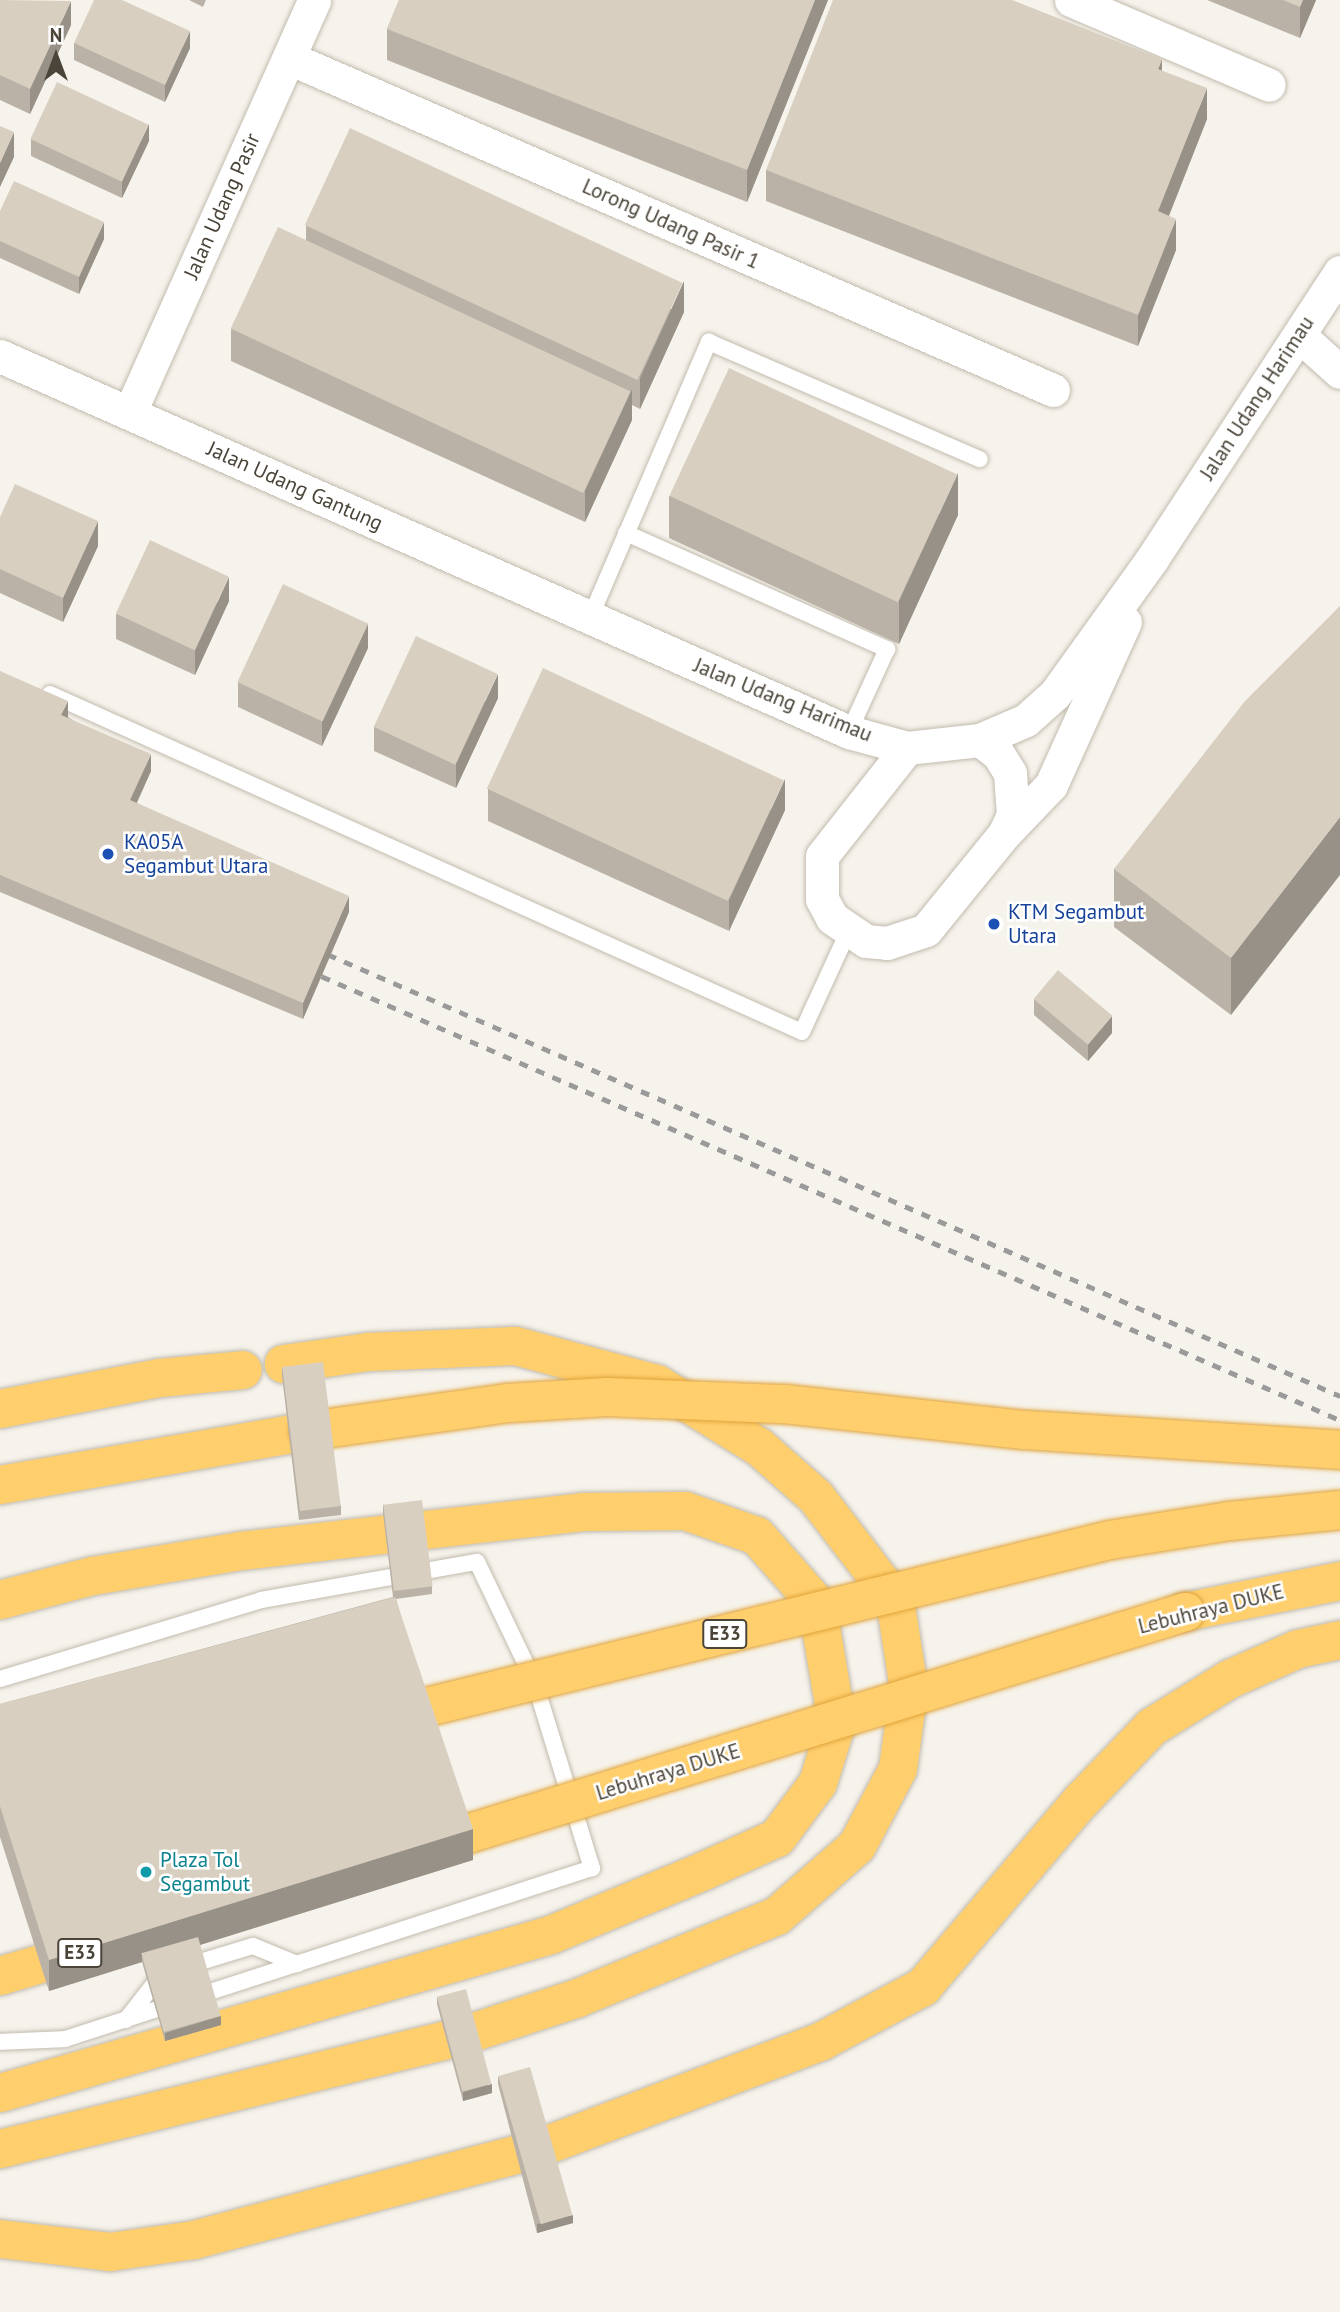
<!DOCTYPE html>
<html>
<head>
<meta charset="utf-8">
<style>
  body { margin:0 }
  #map { position:relative; width:1340px; height:2312px; overflow:hidden; background:#f6f3ec; font-family:"PT Sans",sans-serif }
  div>[style] { position:absolute }
  [style*='--x'] { left:calc(var(--x)*1px); top:calc(var(--y)*1px); width:calc(var(--w)*1px); rotate:calc(var(--a)*1deg) }
  .roads { filter:drop-shadow(0 0 2px #c2bbae) drop-shadow(0 0 2px #c2bbae) }
  .service>* { height:16px; margin:-8px; padding:0 8px; transform-origin:8px; border-radius:8px; background:#fff }
  .minor>* { height:33px; margin:-16.5px; padding:0 16.5px; transform-origin:16.5px; border-radius:16.5px; background:#fff }
  .motorway>* { height:38px; margin:-19px; padding:0 19px; transform-origin:19px; border-radius:19px; background:#ffcf6e }
  .rail>* { height:5px; margin-top:-2.5px; transform-origin:0; background:repeating-linear-gradient(90deg,#9a9a9a 0 9px,transparent 0 18px) }
  .bridges { filter:drop-shadow(0 0 2px #e0a43c) drop-shadow(0 0 2px #e0a43c) }
  .motorway-bridge>* { height:38px; margin:-19px; padding:0 19px; transform-origin:19px; border-radius:19px; background:#ffcf6e }
  .wall>* { inset:0; background:#bab2a6 }
  .shaded-wall>* { inset:0; background:#979187 }
  .building>* { inset:0; background:#d8cfc1; transform-origin:0 0 }
  .dots>* { width:19px; height:19px; translate:-50% -50%; box-sizing:border-box; border:4px solid #fff; border-radius:50% }
  span { translate:-50% -50%; white-space:nowrap; text-align:center; line-height:1.15; -webkit-text-stroke:5px #fff; paint-order:stroke }
  .shield-label span { padding:2px 5px; background:#fff; border:2px solid; border-radius:5px; -webkit-text-stroke-width:0 }
  .shield-label { font-size:19px; color:#4b4439; font-weight:700 }
  .street-label { font-size:21px; color:#4b4439 }
  .transit-label { font-size:21px; color:#164399 }
  .left { translate:0 -50%; text-align:left }
  .culture-label { font-size:21px; color:#0d838f }
  .north { position:absolute; left:21px; top:21px; width:70px; height:70px; -webkit-text-stroke:5px #fff; paint-order:stroke; rotate:0deg; font-size:19px; font-weight:700; line-height:28px; text-align:center; color:#4b4439 }
  .north::after { content:''; display:block; margin:auto; width:24px; height:32px; background:#4b4439; clip-path:polygon(50% 0,100% 100%,50% 72%,0 100%) }
</style>
</head>
<body>
<div id="map">
  <div class="roads">
    <div class="service">
      <div style="--x:626;--y:533;--w:286;--a:24"></div>
      <div style="--x:887;--y:649;--w:91;--a:114.6"></div>
      <div style="--x:590;--y:618;--w:301;--a:-66.7"></div>
      <div style="--x:709;--y:342;--w:295;--a:23.4"></div>
      <div style="--x:50;--y:694;--w:824;--a:24.2"></div>
      <div style="--x:802;--y:1032;--w:110;--a:-65.3"></div>
      <div style="--x:0;--y:1679;--w:273;--a:-16.8"></div>
      <div style="--x:261;--y:1600;--w:219;--a:-10"></div>
      <div style="--x:477;--y:1562;--w:134;--a:64.4"></div>
      <div style="--x:535;--y:1683;--w:194;--a:72.9"></div>
      <div style="--x:592;--y:1868;--w:554;--a:162.02"></div>
      <div style="--x:65;--y:2039;--w:65;--a:177.4"></div>
      <div style="--x:187;--y:1966;--w:69;--a:-16.9"></div>
      <div style="--x:253;--y:1946;--w:48;--a:22.2"></div>
      <div style="--x:126;--y:2020;--w:58;--a:-52"></div>
    </div>
    <div class="minor">
      <div style="--x:1071;--y:0;--w:215;--a:23.2"></div>
      <div style="--x:289;--y:58;--w:833;--a:23.49"></div>
      <div style="--x:1299;--y:335;--w:55;--a:42.1"></div>
      <div style="--x:0;--y:356;--w:929;--a:23.89"></div>
      <div style="--x:849;--y:732;--w:60;--a:15.4"></div>
      <div style="--x:907;--y:748;--w:73;--a:-6.3"></div>
      <div style="--x:980;--y:740;--w:50;--a:-23.5"></div>
      <div style="--x:1026;--y:720;--w:39;--a:-42"></div>
      <div style="--x:1055;--y:694;--w:166;--a:-54.3"></div>
      <div style="--x:1152;--y:559;--w:343;--a:-56.8"></div>
      <div style="--x:130;--y:412;--w:451;--a:-65.9"></div>
      <div style="--x:907;--y:748;--w:137;--a:128.2"></div>
      <div style="--x:822;--y:856;--w:43;--a:90"></div>
      <div style="--x:822;--y:899;--w:21;--a:62"></div>
      <div style="--x:832;--y:918;--w:41;--a:34.1"></div>
      <div style="--x:866;--y:941;--w:21;--a:5"></div>
      <div style="--x:887;--y:943;--w:41;--a:-18.4"></div>
      <div style="--x:926;--y:930;--w:124;--a:-50.9"></div>
      <div style="--x:1004;--y:834;--w:21;--a:-65"></div>
      <div style="--x:1013;--y:815;--w:42;--a:-94.1"></div>
      <div style="--x:1010;--y:773;--w:22;--a:-122"></div>
      <div style="--x:998;--y:754;--w:23;--a:-142"></div>
      <div style="--x:1006;--y:832;--w:65;--a:-46.2"></div>
      <div style="--x:1051;--y:785;--w:179;--a:-65.6"></div>
    </div>
    <div class="motorway">
      <div style="--x:0;--y:1409;--w:163;--a:-11"></div>
      <div style="--x:160;--y:1378;--w:83;--a:-5.5"></div>
      <div style="--x:0;--y:1485;--w:314;--a:-9.9"></div>
      <div style="--x:0;--y:1600;--w:96;--a:-14.5"></div>
      <div style="--x:93;--y:1576;--w:150;--a:-9.6"></div>
      <div style="--x:241;--y:1551;--w:344;--a:-6.5"></div>
      <div style="--x:583;--y:1512;--w:102;--a:-0.6"></div>
      <div style="--x:685;--y:1511;--w:76;--a:19.1"></div>
      <div style="--x:757;--y:1536;--w:91;--a:48.6"></div>
      <div style="--x:817;--y:1604;--w:120;--a:80.4"></div>
      <div style="--x:837;--y:1722;--w:64;--a:107.3"></div>
      <div style="--x:818;--y:1783;--w:69;--a:126.7"></div>
      <div style="--x:777;--y:1838;--w:80;--a:155.7"></div>
      <div style="--x:704;--y:1871;--w:166;--a:157.3"></div>
      <div style="--x:551;--y:1935;--w:573;--a:164"></div>
      <div style="--x:1185;--y:1612;--w:158;--a:-11.3"></div>
      <div style="--x:0;--y:1976;--w:95;--a:-16.5"></div>
      <div style="--x:0;--y:2149;--w:476;--a:-13.7"></div>
      <div style="--x:462;--y:2036;--w:122;--a:-18.1"></div>
      <div style="--x:578;--y:1998;--w:215;--a:-22.4"></div>
      <div style="--x:777;--y:1916;--w:106;--a:-41.2"></div>
      <div style="--x:857;--y:1846;--w:87;--a:-62"></div>
      <div style="--x:898;--y:1769;--w:81;--a:-82.2"></div>
      <div style="--x:909;--y:1689;--w:90;--a:-98.9"></div>
      <div style="--x:895;--y:1600;--w:130;--a:-127.5"></div>
      <div style="--x:816;--y:1497;--w:76;--a:-138.7"></div>
      <div style="--x:759;--y:1447;--w:120;--a:-148.3"></div>
      <div style="--x:657;--y:1384;--w:147;--a:-165"></div>
      <div style="--x:515;--y:1346;--w:147;--a:177.7"></div>
      <div style="--x:368;--y:1352;--w:85;--a:171.9"></div>
      <div style="--x:0;--y:2239;--w:111;--a:6.7"></div>
      <div style="--x:110;--y:2252;--w:85;--a:-8.1"></div>
      <div style="--x:194;--y:2240;--w:352;--a:-14.8"></div>
      <div style="--x:534;--y:2150;--w:308;--a:-20.7"></div>
      <div style="--x:822;--y:2041;--w:115;--a:-28.1"></div>
      <div style="--x:923;--y:1987;--w:244;--a:-49.7"></div>
      <div style="--x:1081;--y:1801;--w:103;--a:-46.2"></div>
      <div style="--x:1152;--y:1727;--w:92;--a:-31.6"></div>
      <div style="--x:1230;--y:1679;--w:74;--a:-23.8"></div>
      <div style="--x:1298;--y:1649;--w:43;--a:-12.1"></div>
    </div>
  </div>
  <div class="rail">
    <div style="--x:311;--y:947;--w:1123;--a:23.57"></div>
    <div style="--x:305;--y:969;--w:1129;--a:23.55"></div>
  </div>
  <div class="bridges">
    <div class="motorway-bridge">
      <div style="--x:309;--y:1431;--w:201;--a:-8"></div>
      <div style="--x:508;--y:1403;--w:99;--a:-3.5"></div>
      <div style="--x:607;--y:1397;--w:178;--a:2.3"></div>
      <div style="--x:785;--y:1404;--w:241;--a:6.2"></div>
      <div style="--x:1025;--y:1430;--w:316;--a:3.6"></div>
      <div style="--x:382;--y:1718;--w:749;--a:-13.74"></div>
      <div style="--x:1110;--y:1540;--w:121;--a:-9"></div>
      <div style="--x:1230;--y:1521;--w:111;--a:-5.7"></div>
      <div style="--x:425;--y:1847;--w:796;--a:-17.18"></div>
    </div>
  </div>
  <div class="wall">
    <div style="clip-path:polygon(0 0,71px 25px,30px 114px,0 100px)"></div>
    <div style="clip-path:polygon(189px 0,206px 0,203px 7px)"></div>
    <div style="clip-path:polygon(399px 0,828px 0,747px 202px,387px 60px,387px 29px)"></div>
    <div style="clip-path:polygon(1207px 0,1316px 0,1300px 38px)"></div>
    <div style="clip-path:polygon(74px 43px,190px 48px,165px 102px,74px 60px)"></div>
    <div style="clip-path:polygon(1162px 71px,1207px 119px,1169px 216px,1176px 250px,1138px 346px,766px 201px,766px 170px)"></div>
    <div style="clip-path:polygon(31px 139px,149px 141px,122px 198px,31px 156px)"></div>
    <div style="clip-path:polygon(0 211px,104px 239px,79px 294px,0 258px)"></div>
    <div style="clip-path:polygon(306px 225px,684px 312px,640px 409px,632px 405px,632px 420px,585px 522px,231px 361px,231px 329px,306px 240px)"></div>
    <div style="clip-path:polygon(669px 496px,958px 515px,899px 644px,669px 538px)"></div>
    <div style="clip-path:polygon(0 517px,98px 546px,63px 622px,0 593px)"></div>
    <div style="clip-path:polygon(229px 601px,195px 675px,116px 639px,116px 614px)"></div>
    <div style="clip-path:polygon(1340px 606px,1231px 1015px,1114px 927px,1114px 869px)"></div>
    <div style="clip-path:polygon(368px 648px,322px 746px,238px 707px,238px 682px)"></div>
    <div style="clip-path:polygon(0 671px,68px 717px,151px 771px,137px 803px,349px 912px,303px 1019px,0 892px)"></div>
    <div style="clip-path:polygon(498px 698px,456px 788px,374px 751px,374px 727px)"></div>
    <div style="clip-path:polygon(488px 789px,785px 810px,729px 931px,488px 821px)"></div>
    <div style="clip-path:polygon(1034px 999px,1112px 1033px,1088px 1061px,1034px 1015px)"></div>
    <div style="clip-path:polygon(282px 1367px,341px 1506px,341px 1515px,299px 1520px,282px 1376px)"></div>
    <div style="clip-path:polygon(383px 1504px,432px 1586px,432px 1594px,396px 1599px,473px 1860px,200px 1945px,221px 2025px,165px 2041px,142px 1962px,49px 1991px,0 1837px,0 1704px,393px 1597px,383px 1513px)"></div>
    <div style="clip-path:polygon(437px 1996px,492px 2093px,463px 2101px,437px 2004px)"></div>
    <div style="clip-path:polygon(498px 2076px,573px 2223px,537px 2233px,498px 2084px)"></div>
  </div>
  <div class="shaded-wall">
    <div style="clip-path:polygon(815px 0,828px 0,747px 202px,747px 170px)"></div>
    <div style="clip-path:polygon(1303px 0,1316px 0,1300px 38px,1300px 7px)"></div>
    <div style="clip-path:polygon(71px 1px,71px 25px,30px 114px,30px 89px)"></div>
    <div style="clip-path:polygon(190px 31px,190px 48px,165px 102px,165px 85px)"></div>
    <div style="clip-path:polygon(1162px 59px,1162px 90px,1158px 69px)"></div>
    <div style="clip-path:polygon(1207px 88px,1207px 119px,1158px 243px,1158px 211px)"></div>
    <div style="clip-path:polygon(149px 124px,149px 141px,122px 198px,122px 181px)"></div>
    <div style="clip-path:polygon(14px 132px,14px 157px,0 187px,0 163px)"></div>
    <div style="clip-path:polygon(1176px 219px,1176px 250px,1138px 346px,1138px 315px)"></div>
    <div style="clip-path:polygon(104px 222px,104px 239px,79px 294px,79px 277px)"></div>
    <div style="clip-path:polygon(684px 281px,684px 312px,640px 409px,640px 378px)"></div>
    <div style="clip-path:polygon(632px 389px,632px 420px,585px 522px,585px 491px)"></div>
    <div style="clip-path:polygon(958px 473px,958px 515px,899px 644px,899px 601px)"></div>
    <div style="clip-path:polygon(98px 521px,98px 546px,63px 622px,63px 598px)"></div>
    <div style="clip-path:polygon(229px 577px,229px 601px,195px 675px,195px 651px)"></div>
    <div style="clip-path:polygon(368px 623px,368px 648px,322px 746px,322px 721px)"></div>
    <div style="clip-path:polygon(498px 674px,498px 698px,456px 788px,456px 764px)"></div>
    <div style="clip-path:polygon(68px 701px,68px 718px,61px 715px)"></div>
    <div style="clip-path:polygon(151px 754px,151px 771px,130px 817px,130px 800px)"></div>
    <div style="clip-path:polygon(785px 779px,785px 810px,729px 931px,729px 900px)"></div>
    <div style="clip-path:polygon(1340px 817px,1340px 875px,1231px 1015px,1231px 958px)"></div>
    <div style="clip-path:polygon(349px 896px,349px 912px,303px 1019px,303px 1003px)"></div>
    <div style="clip-path:polygon(1112px 1016px,1112px 1033px,1088px 1061px,1088px 1044px)"></div>
    <div style="clip-path:polygon(473px 1829px,473px 1860px,145px 1962px,142px 1954px,142px 1962px,49px 1991px,49px 1960px)"></div>
    <div style="clip-path:polygon(221px 2016px,221px 2025px,165px 2041px,165px 2033px)"></div>
    <div style="clip-path:polygon(492px 2084px,492px 2093px,463px 2101px,463px 2092px)"></div>
    <div style="clip-path:polygon(573px 2215px,573px 2223px,537px 2233px,537px 2224px)"></div>
  </div>
  <div class="building">
    <div style="clip-path:polygon(0 0,71px 1px,30px 89px,0 75px)"></div>
    <div style="clip-path:polygon(94px 0,122px 0,190px 31px,165px 85px,74px 43px)"></div>
    <div style="clip-path:polygon(399px 0,815px 0,747px 170px,387px 29px)"></div>
    <div style="clip-path:polygon(833px 0,1012px 0,1162px 59px,1158px 69px,1207px 88px,1158px 211px,1176px 219px,1138px 315px,766px 170px)"></div>
    <div style="clip-path:polygon(1283px 0,1303px 0,1300px 7px)"></div>
    <div style="left:57px;top:82px;width:101px;height:63px;rotate:25deg"></div>
    <div style="clip-path:polygon(0 126px,14px 132px,0 163px)"></div>
    <div style="left:350px;top:128px;width:367px;height:107px;rotate:25deg"></div>
    <div style="clip-path:polygon(14px 181px,104px 222px,79px 277px,0 241px,0 211px)"></div>
    <div style="left:278px;top:227px;width:389px;height:112px;rotate:25deg"></div>
    <div style="left:729px;top:368px;width:252px;height:141px;rotate:25deg"></div>
    <div style="clip-path:polygon(15px 484px,98px 521px,63px 598px,0 569px,0 517px)"></div>
    <div style="left:150px;top:540px;width:87px;height:81px;rotate:25deg"></div>
    <div style="left:283px;top:584px;width:94px;height:108px;rotate:25deg"></div>
    <div style="clip-path:polygon(1340px 606px,1340px 817px,1231px 958px,1114px 869px,1245px 701px)"></div>
    <div style="left:416px;top:636px;width:90px;height:100px;rotate:25deg"></div>
    <div style="left:543px;top:668px;width:266px;height:133px;rotate:25deg"></div>
    <div style="clip-path:polygon(0 671px,68px 701px,61px 715px,151px 754px,130px 800px,349px 896px,303px 1003px,0 875px)"></div>
    <div style="left:1058px;top:970px;width:71px;height:38px;rotate:40deg"></div>
    <div style="left:323px;top:1362px;width:145px;height:41px;rotate:83deg"></div>
    <div style="left:422px;top:1500px;width:87px;height:39px;rotate:83deg"></div>
    <div style="clip-path:polygon(395px 1597px,473px 1829px,49px 1960px,0 1806px,0 1704px)"></div>
    <div style="left:198px;top:1937px;width:82px;height:59px;rotate:74deg"></div>
    <div style="left:466px;top:1989px;width:98px;height:30px;rotate:75deg"></div>
    <div style="left:530px;top:2067px;width:154px;height:33px;rotate:74deg"></div>
  </div>
  <div class="dots">
    <div style="left:108px;top:854px;background:#1a4fb4"></div>
    <div style="left:994px;top:924px;background:#1a4fb4"></div>
    <div style="left:146px;top:1872px;background:#0f9aa8"></div>
  </div>
  <div class="shield-label">
    <span style="left:725px;top:1634px">E33</span>
    <span style="left:80px;top:1953px">E33</span>
  </div>
  <div class="street-label">
    <span style="left:222px;top:206px;rotate:-66deg">Jalan Udang Pasir</span>
    <span style="left:671px;top:224px;rotate:24deg">Lorong Udang Pasir 1</span>
    <span style="left:1257px;top:398px;rotate:-57deg">Jalan Udang Harimau</span>
    <span style="left:295px;top:486px;rotate:24deg">Jalan Udang Gantung</span>
    <span style="left:783px;top:700px;rotate:22deg">Jalan Udang Harimau</span>
    <span style="left:1211px;top:1609px;rotate:-14deg">Lebuhraya DUKE</span>
    <span style="left:668px;top:1772px;rotate:-17deg">Lebuhraya DUKE</span>
  </div>
  <div class="transit-label">
    <span class="left" style="left:124px;top:854px">KA05A<br>Segambut Utara</span>
    <span class="left" style="left:1008px;top:924px">KTM Segambut<br>Utara</span>
  </div>
  <div class="culture-label">
    <span class="left" style="left:160px;top:1872px">Plaza Tol<br>Segambut</span>
  </div>
  <div class="north">N</div>
</div>
</body>
</html>
